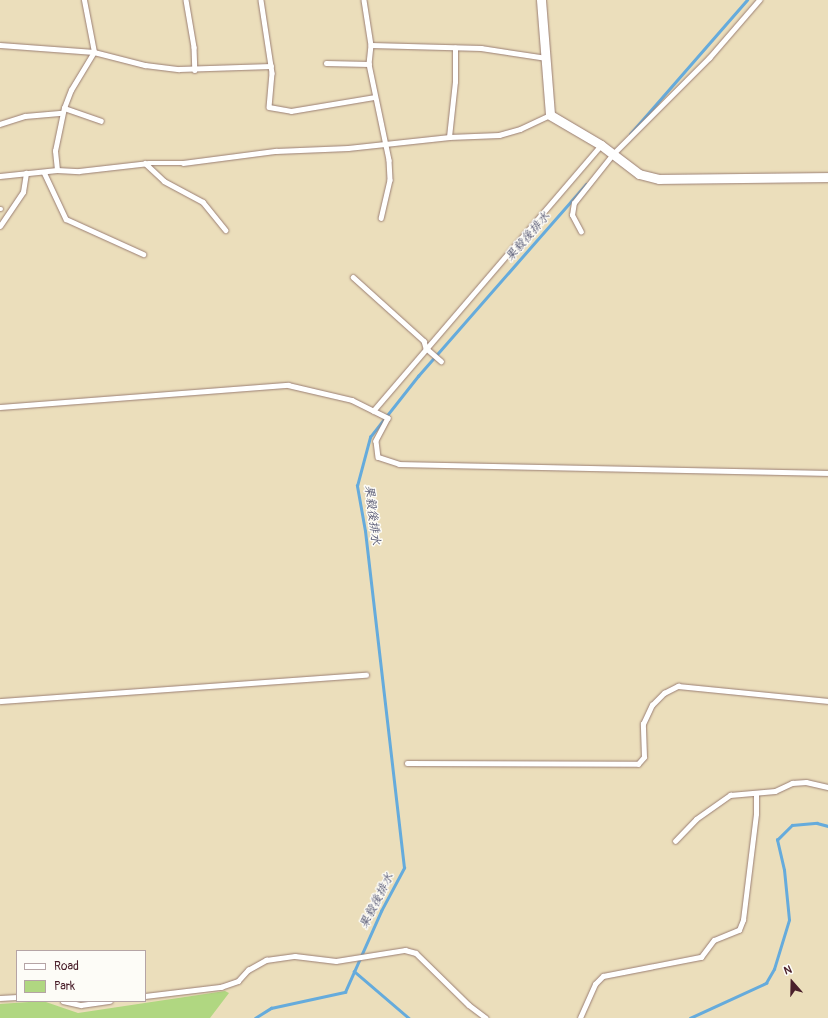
<!DOCTYPE html>
<html>
<head>
<meta charset="utf-8">
<style>
  body { margin:0 }
  #map { position:relative; width:828px; height:1018px; overflow:hidden; background:#ebdebb; font-family:Pangolin,"LXGW WenKai TC",sans-serif }
  div>[style] { position:absolute }
  [style*='--x'] { left:calc(var(--x)*1px); top:calc(var(--y)*1px); width:calc(var(--w)*1px); rotate:calc(var(--a)*1deg) }
  .green>* { inset:0; background:#b0d781 }
  .stream>* { height:2.5px; margin:-1.25px; padding:0 1.25px; transform-origin:1.25px; border-radius:1.25px; background:#65abdc }
  .roads { filter:drop-shadow(0 0 1px #9a7e73) drop-shadow(0 0 1px #9a7e73) }
  .service>* { height:4.5px; margin:-2.25px; padding:0 2.25px; transform-origin:2.25px; border-radius:2.25px; background:#fff }
  .minor>* { height:9px; margin:-4.5px; padding:0 4.5px; transform-origin:4.5px; border-radius:4.5px; background:#fff }
  span { translate:-50% -50%; white-space:nowrap; text-align:center; line-height:1.15; -webkit-text-stroke:3px #fdfcf7; paint-order:stroke }
  .water-label { font-size:12px; color:#555772; font-style:italic }
  .legend { position:absolute; left:16px; top:950px; width:130px; height:52px; box-sizing:border-box; background:#fdfcf7; border:1px solid #b5a4a5; margin:0; padding:5px 7px; list-style:none; font-size:12px; color:#4a1f2b }
  .legend li { display:flex; align-items:center; gap:8px; height:20px }
  .legend b { width:20px; border:1px solid #b5a4a5 }
  .north { position:absolute; left:772px; top:962px; width:40px; height:40px; -webkit-text-stroke:3px #fdfcf7; paint-order:stroke; rotate:340deg; font-size:11px; font-weight:700; line-height:16px; text-align:center; color:#4a1f2b }
  .north::after { content:''; display:block; margin:auto; width:14px; height:18px; background:#4a1f2b; clip-path:polygon(50% 0,100% 100%,50% 72%,0 100%) }
</style>
</head>
<body>
<div id="map">
  <div class="green">
    <div style="clip-path:polygon(225px 991px,229px 993px,210px 1018px,0 1018px,0 1004px,43px 1001px,78px 1013px)"></div>
  </div>
  <div class="stream">
    <div style="--x:630;--y:134;--w:178;--a:-48.9"></div>
    <div style="--x:354;--y:971;--w:72;--a:40.5"></div>
    <div style="--x:255;--y:1018;--w:19;--a:-32"></div>
    <div style="--x:271;--y:1008;--w:76;--a:-12.2"></div>
    <div style="--x:345;--y:992;--w:89;--a:-66"></div>
    <div style="--x:381;--y:911;--w:49;--a:-61.9"></div>
    <div style="--x:404;--y:868;--w:339;--a:-96.6"></div>
    <div style="--x:365;--y:531;--w:46;--a:-100.1"></div>
    <div style="--x:357;--y:486;--w:51;--a:-75.1"></div>
    <div style="--x:370;--y:437;--w:78;--a:-51.8"></div>
    <div style="--x:418;--y:376;--w:255;--a:-48.8"></div>
    <div style="--x:690;--y:1018;--w:84;--a:-24.7"></div>
    <div style="--x:766;--y:983;--w:16;--a:-60"></div>
    <div style="--x:774;--y:969;--w:51;--a:-73"></div>
    <div style="--x:789;--y:920;--w:50;--a:-95.7"></div>
    <div style="--x:784;--y:870;--w:31;--a:-103"></div>
    <div style="--x:777;--y:840;--w:21;--a:-45"></div>
    <div style="--x:792;--y:825;--w:25;--a:-5"></div>
    <div style="--x:817;--y:823;--w:11;--a:15"></div>
  </div>
  <div class="roads">
    <div class="service">
      <div style="--x:186;--y:0;--w:48;--a:80.3"></div>
      <div style="--x:194;--y:47;--w:23;--a:88"></div>
      <div style="--x:261;--y:0;--w:74;--a:81.4"></div>
      <div style="--x:272;--y:73;--w:34;--a:95"></div>
      <div style="--x:269;--y:107;--w:22;--a:10"></div>
      <div style="--x:291;--y:111;--w:85;--a:-9.5"></div>
      <div style="--x:364;--y:0;--w:46;--a:81.2"></div>
      <div style="--x:371;--y:45;--w:19;--a:96"></div>
      <div style="--x:369;--y:64;--w:98;--a:78.2"></div>
      <div style="--x:389;--y:160;--w:20;--a:87"></div>
      <div style="--x:390;--y:180;--w:39;--a:103"></div>
      <div style="--x:0;--y:45;--w:94;--a:4.3"></div>
      <div style="--x:94;--y:52;--w:53;--a:14.3"></div>
      <div style="--x:145;--y:65;--w:34;--a:7"></div>
      <div style="--x:179;--y:69;--w:92;--a:-1.9"></div>
      <div style="--x:371;--y:45;--w:110;--a:1.6"></div>
      <div style="--x:481;--y:48;--w:66;--a:8.7"></div>
      <div style="--x:326;--y:63;--w:43;--a:1.3"></div>
      <div style="--x:64;--y:108;--w:39;--a:19"></div>
      <div style="--x:0;--y:124;--w:26;--a:-18"></div>
      <div style="--x:25;--y:116;--w:37;--a:-5"></div>
      <div style="--x:449;--y:137;--w:55;--a:-83.8"></div>
      <div style="--x:455;--y:82;--w:34;--a:-90"></div>
      <div style="--x:145;--y:163;--w:26;--a:43"></div>
      <div style="--x:164;--y:181;--w:44;--a:28.3"></div>
      <div style="--x:203;--y:202;--w:36;--a:51"></div>
      <div style="--x:57;--y:170;--w:19;--a:-96"></div>
      <div style="--x:55;--y:151;--w:44;--a:-78.2"></div>
      <div style="--x:64;--y:108;--w:19;--a:-69"></div>
      <div style="--x:71;--y:90;--w:44;--a:-58.8"></div>
      <div style="--x:94;--y:52;--w:53;--a:-100.9"></div>
      <div style="--x:44;--y:172;--w:52;--a:64.9"></div>
      <div style="--x:66;--y:219;--w:85;--a:24.4"></div>
      <div style="--x:0;--y:176;--w:57;--a:-6"></div>
      <div style="--x:57;--y:170;--w:22;--a:3"></div>
      <div style="--x:79;--y:171;--w:70;--a:-6.5"></div>
      <div style="--x:149;--y:163;--w:34;--a:0"></div>
      <div style="--x:183;--y:163;--w:94;--a:-7.4"></div>
      <div style="--x:276;--y:151;--w:72;--a:-2.4"></div>
      <div style="--x:348;--y:148;--w:102;--a:-6.2"></div>
      <div style="--x:449;--y:137;--w:50;--a:-2.3"></div>
      <div style="--x:499;--y:135;--w:22;--a:-16"></div>
      <div style="--x:520;--y:129;--w:33;--a:-25"></div>
      <div style="--x:0;--y:209;--w:1;--a:0"></div>
      <div style="--x:0;--y:226;--w:41;--a:-55.9"></div>
      <div style="--x:23;--y:192;--w:19;--a:-81"></div>
      <div style="--x:581;--y:232;--w:19;--a:-118"></div>
      <div style="--x:572;--y:215;--w:12;--a:-81"></div>
      <div style="--x:574;--y:203;--w:63;--a:-51.5"></div>
      <div style="--x:613;--y:154;--w:136;--a:-45"></div>
      <div style="--x:709;--y:58;--w:77;--a:-49.2"></div>
      <div style="--x:353;--y:277;--w:96;--a:42"></div>
      <div style="--x:424;--y:341;--w:7;--a:74"></div>
      <div style="--x:426;--y:348;--w:20;--a:41"></div>
      <div style="--x:0;--y:407;--w:289;--a:-4.4"></div>
      <div style="--x:288;--y:385;--w:66;--a:13.2"></div>
      <div style="--x:352;--y:400;--w:40;--a:26.6"></div>
      <div style="--x:388;--y:418;--w:26;--a:118"></div>
      <div style="--x:376;--y:441;--w:16;--a:83"></div>
      <div style="--x:378;--y:457;--w:22;--a:18"></div>
      <div style="--x:399;--y:464;--w:429;--a:1.2"></div>
      <div style="--x:373;--y:411;--w:350;--a:-49.4"></div>
      <div style="--x:0;--y:701;--w:367;--a:-4.1"></div>
      <div style="--x:407;--y:763;--w:231;--a:0.2"></div>
      <div style="--x:638;--y:764;--w:9;--a:-49"></div>
      <div style="--x:644;--y:757;--w:33;--a:-92"></div>
      <div style="--x:643;--y:724;--w:21;--a:-65"></div>
      <div style="--x:652;--y:705;--w:17;--a:-45"></div>
      <div style="--x:664;--y:693;--w:16;--a:-27"></div>
      <div style="--x:678;--y:686;--w:151;--a:5.7"></div>
      <div style="--x:675;--y:841;--w:30;--a:-46"></div>
      <div style="--x:696;--y:819;--w:42;--a:-35.2"></div>
      <div style="--x:730;--y:795;--w:45;--a:-5.1"></div>
      <div style="--x:775;--y:791;--w:19;--a:-25"></div>
      <div style="--x:792;--y:783;--w:14;--a:-4"></div>
      <div style="--x:806;--y:782;--w:23;--a:13"></div>
      <div style="--x:145;--y:996;--w:77;--a:-6.8"></div>
      <div style="--x:221;--y:987;--w:18;--a:-19"></div>
      <div style="--x:238;--y:981;--w:15;--a:-48"></div>
      <div style="--x:248;--y:970;--w:21;--a:-29"></div>
      <div style="--x:266;--y:960;--w:29;--a:-8"></div>
      <div style="--x:295;--y:956;--w:41;--a:7"></div>
      <div style="--x:336;--y:961;--w:70;--a:-9.1"></div>
      <div style="--x:405;--y:950;--w:11;--a:15"></div>
      <div style="--x:416;--y:953;--w:74;--a:44.5"></div>
      <div style="--x:469;--y:1005;--w:21;--a:37"></div>
      <div style="--x:0;--y:998;--w:17;--a:-3"></div>
      <div style="--x:63;--y:1001;--w:18;--a:13"></div>
      <div style="--x:81;--y:1005;--w:29;--a:-8"></div>
      <div style="--x:580;--y:1018;--w:37;--a:-66"></div>
      <div style="--x:595;--y:984;--w:11;--a:-45"></div>
      <div style="--x:603;--y:976;--w:100;--a:-11"></div>
      <div style="--x:701;--y:957;--w:21;--a:-53"></div>
      <div style="--x:714;--y:940;--w:27;--a:-22"></div>
      <div style="--x:739;--y:930;--w:11;--a:-68"></div>
      <div style="--x:743;--y:920;--w:107;--a:-83"></div>
      <div style="--x:756;--y:814;--w:19;--a:-90"></div>
    </div>
    <div class="minor">
      <div style="--x:541;--y:0;--w:115;--a:85.5"></div>
      <div style="--x:550;--y:115;--w:59;--a:30.5"></div>
      <div style="--x:601;--y:145;--w:48;--a:37.3"></div>
      <div style="--x:639;--y:174;--w:21;--a:14"></div>
      <div style="--x:659;--y:179;--w:169;--a:-0.7"></div>
    </div>
  </div>
  <div class="water-label">
    <span style="left:528px;top:237px;rotate:-49deg">果毅後排水</span>
    <span style="left:372px;top:515px;rotate:83deg">果毅後排水</span>
    <span style="left:377px;top:901px;rotate:-63deg">果毅後排水</span>
  </div>
  <ul class="legend">
  <li><b style="height:5px;background:#fff"></b>Road</li>
  <li><b style="height:11px;background:#b0d781"></b>Park</li>
  </ul>
  <div class="north">N</div>
</div>
</body>
</html>
